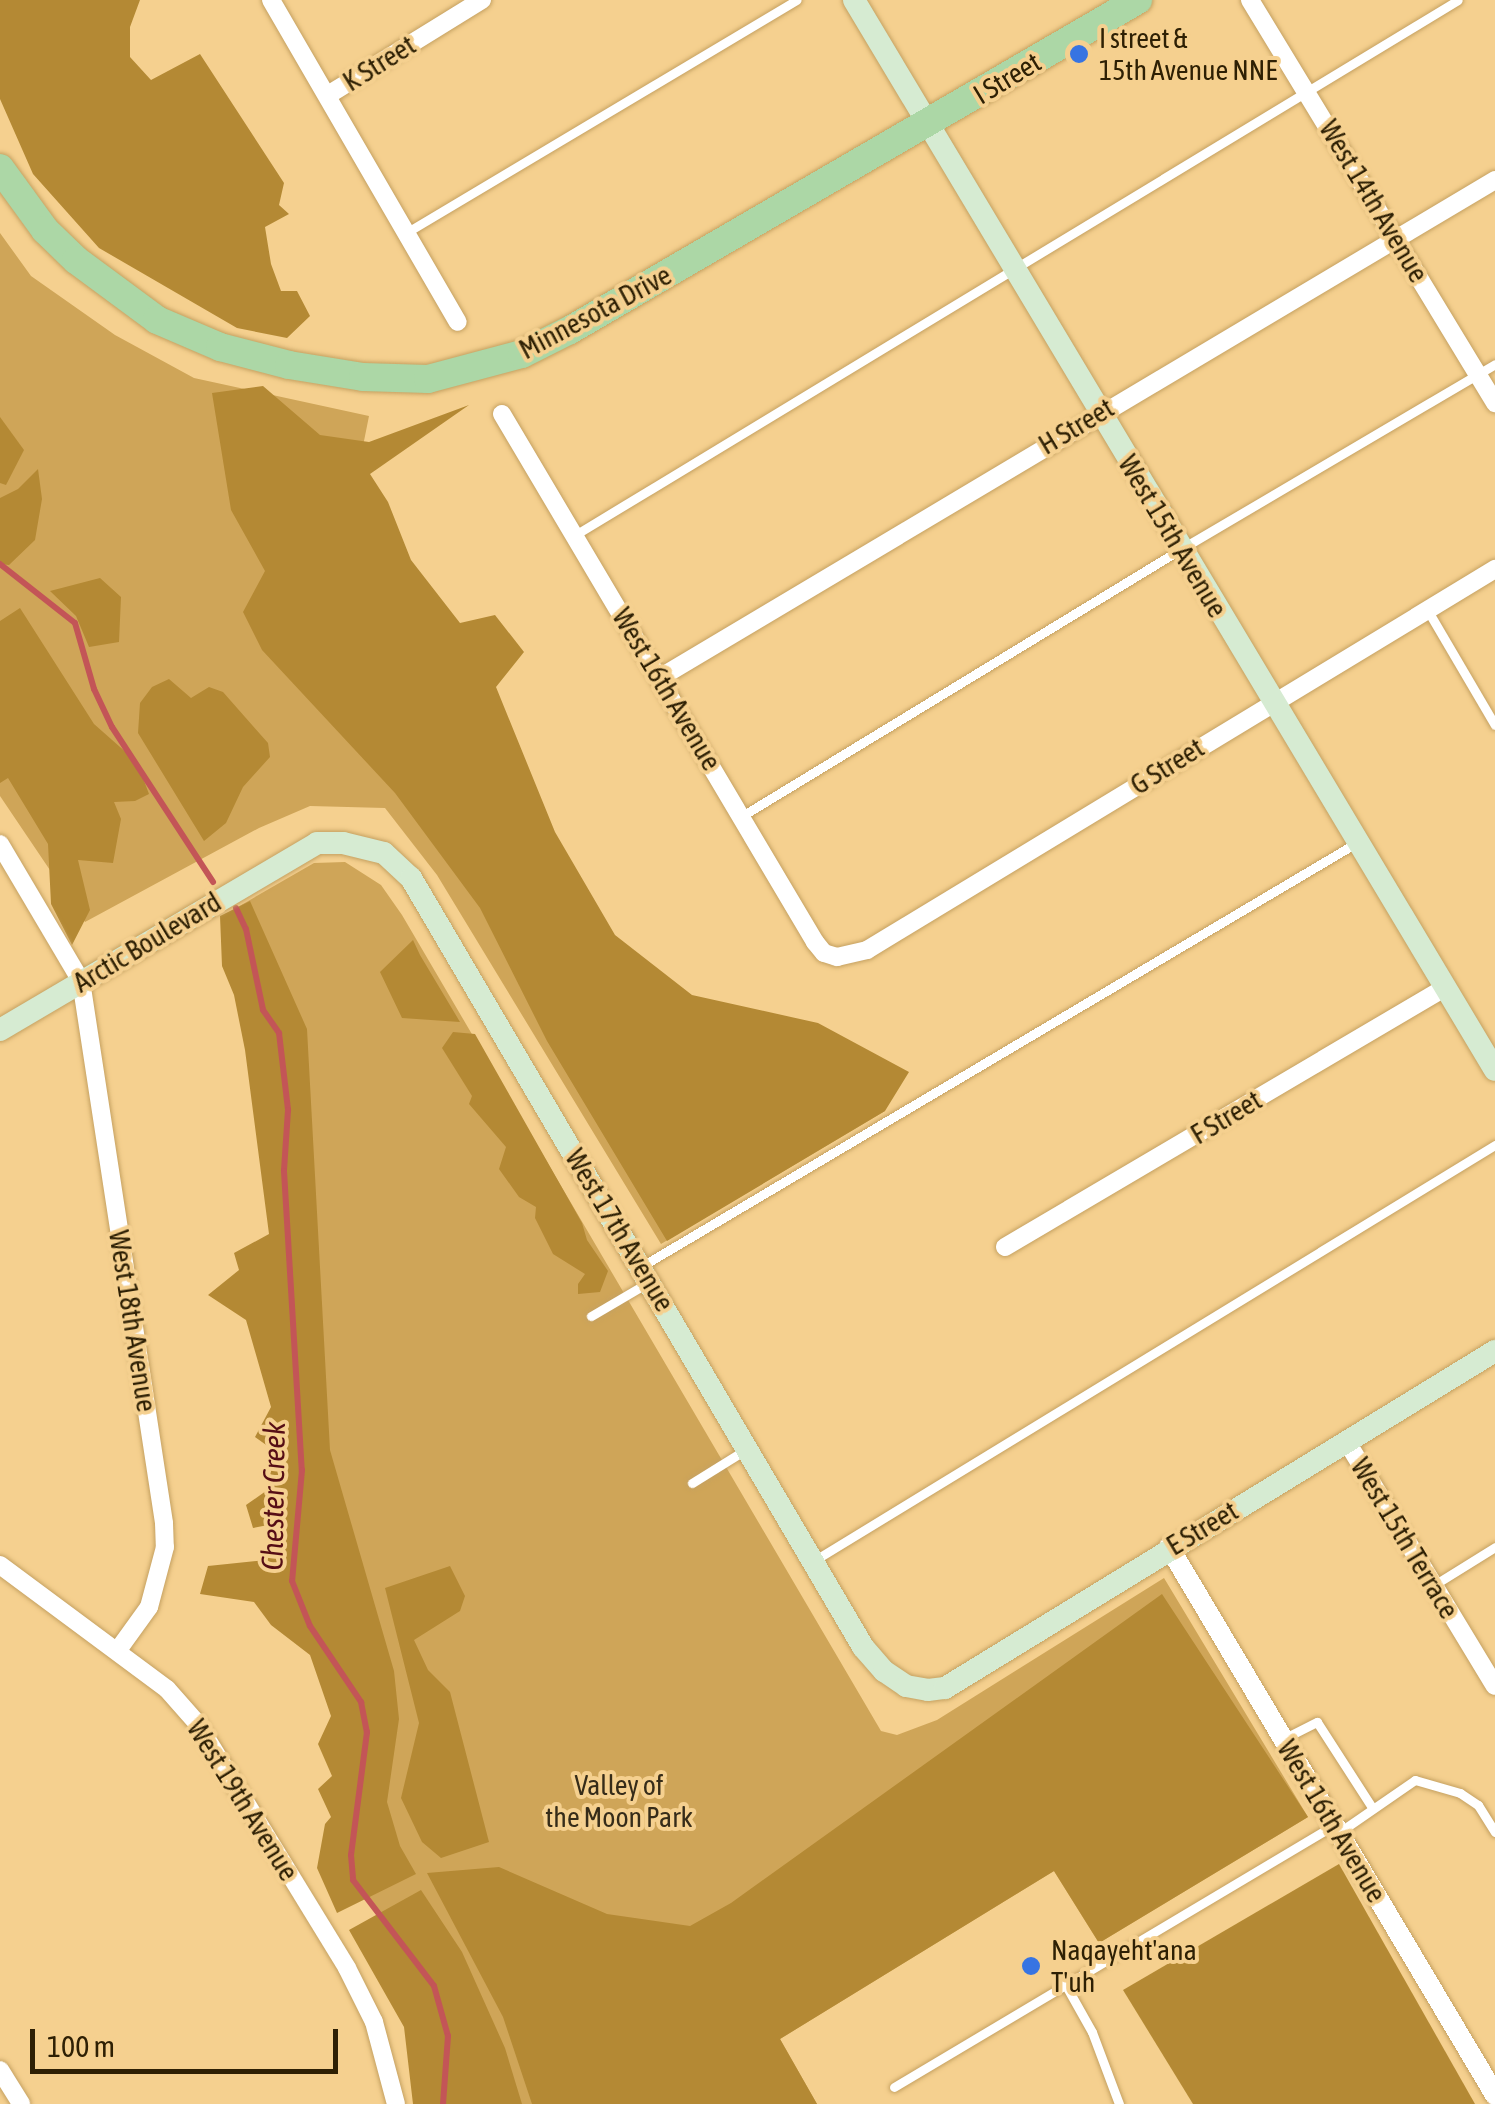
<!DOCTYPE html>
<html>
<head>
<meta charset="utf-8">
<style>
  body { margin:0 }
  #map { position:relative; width:1495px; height:2104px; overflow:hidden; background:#f5d08f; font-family:"Asap Condensed",sans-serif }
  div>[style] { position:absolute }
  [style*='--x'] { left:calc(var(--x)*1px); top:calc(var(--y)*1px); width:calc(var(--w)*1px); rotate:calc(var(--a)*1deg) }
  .green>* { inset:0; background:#cfa558 }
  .forest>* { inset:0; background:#b48934 }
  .stream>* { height:6px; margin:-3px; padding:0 3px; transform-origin:3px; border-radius:3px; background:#c35557 }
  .roads { filter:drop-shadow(0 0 2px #c5a161) drop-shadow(0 0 2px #c5a161) }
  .service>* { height:9px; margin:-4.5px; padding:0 4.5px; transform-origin:4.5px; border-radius:4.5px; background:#fff }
  .minor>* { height:18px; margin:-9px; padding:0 9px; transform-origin:9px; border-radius:9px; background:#fff }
  .tertiary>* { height:20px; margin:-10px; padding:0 10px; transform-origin:10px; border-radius:10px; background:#fff }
  .secondary>* { height:22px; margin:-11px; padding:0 11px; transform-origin:11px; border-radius:11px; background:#d6ebd2 }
  .primary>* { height:28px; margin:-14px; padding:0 14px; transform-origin:14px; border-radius:14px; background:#acd7a6 }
  .dots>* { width:28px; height:28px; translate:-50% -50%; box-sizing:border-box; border:5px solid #f5d08f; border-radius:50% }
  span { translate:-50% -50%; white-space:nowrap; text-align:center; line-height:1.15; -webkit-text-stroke:8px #f5d08f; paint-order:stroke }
  .poi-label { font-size:28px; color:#2e2004 }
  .left { translate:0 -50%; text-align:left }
  .street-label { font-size:28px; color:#2e2004 }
  .park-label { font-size:28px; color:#362c19 }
  .water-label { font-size:30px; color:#560e15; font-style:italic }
  .scale { position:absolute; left:30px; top:2029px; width:308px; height:45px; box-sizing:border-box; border:5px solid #2e2004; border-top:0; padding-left:12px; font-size:30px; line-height:35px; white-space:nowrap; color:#2e2004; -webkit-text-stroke:8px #f5d08f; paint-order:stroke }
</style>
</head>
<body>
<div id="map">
  <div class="green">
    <div style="clip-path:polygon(0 233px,31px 276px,115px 335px,194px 378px,369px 416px,358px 471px,594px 940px,885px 1111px,661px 1244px,437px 875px,385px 808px,310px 806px,259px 828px,85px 922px,0 796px)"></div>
    <div style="clip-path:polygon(345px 862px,381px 885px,402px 915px,881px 1731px,897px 1735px,937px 1720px,1164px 1578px,1308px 1817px,1099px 1943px,1054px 1871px,780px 2039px,817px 2104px,443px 2104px,393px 1936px,353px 1880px,236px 908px,314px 863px)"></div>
  </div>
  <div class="forest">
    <div style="clip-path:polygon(0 0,140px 0,130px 27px,130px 57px,151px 80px,200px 54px,284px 183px,279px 205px,289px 214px,265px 227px,271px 264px,281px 291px,297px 291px,310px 316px,287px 338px,237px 328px,99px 248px,33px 174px,0 99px)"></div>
    <div style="clip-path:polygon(263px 386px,320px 435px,369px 442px,469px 405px,370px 474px,388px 502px,411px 560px,460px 623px,495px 615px,524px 652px,496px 687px,555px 832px,615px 935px,692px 995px,818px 1023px,909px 1072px,885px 1111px,667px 1241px,547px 1041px,480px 908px,395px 793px,262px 650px,243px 612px,265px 571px,231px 510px,212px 393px)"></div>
    <div style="clip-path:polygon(0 417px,24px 450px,6px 485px,0 483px)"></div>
    <div style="clip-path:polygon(38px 469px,42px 499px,35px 540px,9px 565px,0 564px,0 498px,18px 489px)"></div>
    <div style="clip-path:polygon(100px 578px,121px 597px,119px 642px,89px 647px,76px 616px,50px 591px)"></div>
    <div style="clip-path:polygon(20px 608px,94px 724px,137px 762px,149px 794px,135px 801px,114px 802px,121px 819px,113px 863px,78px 860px,90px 910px,72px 945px,51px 904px,48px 844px,8px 778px,0 783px,0 621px)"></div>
    <div style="clip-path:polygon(169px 679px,191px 698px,209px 687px,223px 692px,268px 743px,270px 757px,243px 787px,226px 823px,204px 841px,138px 733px,140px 703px,152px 687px)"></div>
    <div style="clip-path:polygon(250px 901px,307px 1029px,330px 1450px,394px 1671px,399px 1719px,387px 1802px,400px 1846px,416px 1874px,337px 1913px,317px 1868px,325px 1824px,331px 1817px,318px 1789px,332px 1776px,318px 1744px,331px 1716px,310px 1655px,271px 1625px,254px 1602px,200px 1594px,208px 1566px,266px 1560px,268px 1525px,253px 1528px,246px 1505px,266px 1491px,276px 1452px,255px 1437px,271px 1407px,246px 1320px,208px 1295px,239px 1270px,234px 1253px,269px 1234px,245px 1050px,234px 995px,222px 966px,220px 916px)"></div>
    <div style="clip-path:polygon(413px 940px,420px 955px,460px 1022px,402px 1018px,380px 972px)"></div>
    <div style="clip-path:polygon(453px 1032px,475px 1034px,582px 1223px,587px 1240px,608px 1271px,600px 1292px,578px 1294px,578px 1284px,585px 1274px,553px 1254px,535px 1218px,536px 1207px,519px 1197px,499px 1169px,506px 1147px,469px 1104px,472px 1096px,442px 1048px)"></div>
    <div style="clip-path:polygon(450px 1566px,465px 1596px,460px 1611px,414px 1640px,428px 1670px,450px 1692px,489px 1842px,441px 1858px,422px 1842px,401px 1798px,419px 1723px,385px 1588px)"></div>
    <div style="clip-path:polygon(1162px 1594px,1308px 1817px,1099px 1943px,1054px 1871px,780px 2039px,817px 2104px,532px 2104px,503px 2017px,427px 1873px,499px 1867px,607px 1914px,690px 1926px,731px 1903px)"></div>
    <div style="clip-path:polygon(1339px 1864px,1475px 2104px,1193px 2104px,1123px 1990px)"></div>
    <div style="clip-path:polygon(421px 1890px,462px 1952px,505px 2048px,522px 2104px,413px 2104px,404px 2027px,349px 1930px)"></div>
  </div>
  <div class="stream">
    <div style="--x:0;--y:564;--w:95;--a:38.2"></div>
    <div style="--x:75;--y:623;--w:69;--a:73.9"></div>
    <div style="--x:94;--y:689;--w:42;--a:64.7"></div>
    <div style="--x:112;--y:727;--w:185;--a:56.9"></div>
    <div style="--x:236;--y:908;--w:23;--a:65"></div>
    <div style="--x:246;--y:929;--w:83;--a:78.1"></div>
    <div style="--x:263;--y:1010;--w:28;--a:55"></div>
    <div style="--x:279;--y:1033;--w:78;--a:83.3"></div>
    <div style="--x:288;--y:1110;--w:61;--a:93.8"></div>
    <div style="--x:284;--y:1171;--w:300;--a:86.6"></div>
    <div style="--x:302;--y:1470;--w:111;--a:95.1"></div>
    <div style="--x:292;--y:1581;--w:48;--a:68.2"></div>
    <div style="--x:310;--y:1626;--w:92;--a:56.1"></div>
    <div style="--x:361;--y:1702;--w:31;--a:79"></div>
    <div style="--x:367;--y:1732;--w:124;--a:97.4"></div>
    <div style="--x:351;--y:1855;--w:25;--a:85"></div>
    <div style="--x:353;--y:1880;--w:133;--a:52.6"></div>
    <div style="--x:434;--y:1986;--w:52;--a:74.4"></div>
    <div style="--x:448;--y:2036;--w:68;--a:94.2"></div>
  </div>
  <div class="roads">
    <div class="service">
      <div style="--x:404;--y:234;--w:457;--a:-30.8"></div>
      <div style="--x:575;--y:535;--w:1032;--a:-31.21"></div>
      <div style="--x:1428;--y:611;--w:132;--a:59.6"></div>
      <div style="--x:742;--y:816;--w:514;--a:-31.31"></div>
      <div style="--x:1181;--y:549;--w:364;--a:-30.5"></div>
      <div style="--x:642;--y:1266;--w:830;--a:-30.64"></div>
      <div style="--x:591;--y:1316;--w:67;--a:-30.4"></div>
      <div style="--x:692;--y:1483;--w:62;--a:-31.9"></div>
      <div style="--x:815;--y:1560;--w:797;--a:-31.4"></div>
      <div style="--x:1434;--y:1585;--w:72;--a:-31.9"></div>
      <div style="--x:1285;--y:1738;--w:36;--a:-27"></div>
      <div style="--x:1317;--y:1722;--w:103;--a:57.2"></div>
      <div style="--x:1341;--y:1831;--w:90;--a:-34.6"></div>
      <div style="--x:1415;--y:1780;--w:47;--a:16.1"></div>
      <div style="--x:1460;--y:1793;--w:22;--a:34"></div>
      <div style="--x:1478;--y:1805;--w:32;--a:58"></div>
      <div style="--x:1065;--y:1984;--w:55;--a:60.6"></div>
      <div style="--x:1092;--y:2032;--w:77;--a:69.4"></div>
      <div style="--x:894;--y:2087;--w:512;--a:-30.77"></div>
    </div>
    <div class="minor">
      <div style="--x:271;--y:0;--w:372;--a:59.9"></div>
      <div style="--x:1250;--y:0;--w:472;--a:58.7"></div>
      <div style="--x:328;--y:95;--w:181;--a:-31.7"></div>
      <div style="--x:502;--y:414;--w:614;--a:59.34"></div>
      <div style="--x:815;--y:942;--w:14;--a:51"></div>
      <div style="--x:824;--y:953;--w:14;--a:17"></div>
      <div style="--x:837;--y:957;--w:31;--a:-13"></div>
      <div style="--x:867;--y:950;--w:735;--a:-31.24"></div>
      <div style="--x:661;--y:677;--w:971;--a:-30.79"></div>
      <div style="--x:0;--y:844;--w:159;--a:59.4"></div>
      <div style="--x:81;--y:981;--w:548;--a:81.29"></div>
      <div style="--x:164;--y:1523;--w:24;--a:88"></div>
      <div style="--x:165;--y:1547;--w:62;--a:104.9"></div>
      <div style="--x:149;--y:1607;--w:53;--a:125.8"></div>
      <div style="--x:1005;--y:1247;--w:512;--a:-30.52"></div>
      <div style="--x:1347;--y:1442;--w:285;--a:58.8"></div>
      <div style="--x:0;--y:1565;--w:208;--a:36.6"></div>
      <div style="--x:167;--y:1689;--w:45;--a:48.6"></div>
      <div style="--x:197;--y:1723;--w:287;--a:58.5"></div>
      <div style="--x:347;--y:1968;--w:60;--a:63.4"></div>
      <div style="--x:374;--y:2022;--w:85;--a:75"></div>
      <div style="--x:0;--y:2070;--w:40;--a:58"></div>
    </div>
    <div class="tertiary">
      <div style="--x:1169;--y:1547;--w:638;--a:59.25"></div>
    </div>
    <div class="secondary">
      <div style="--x:854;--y:0;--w:1247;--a:59.08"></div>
      <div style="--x:0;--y:1030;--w:368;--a:-30.5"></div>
      <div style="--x:317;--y:843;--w:26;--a:0"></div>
      <div style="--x:343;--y:843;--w:42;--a:13.7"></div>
      <div style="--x:384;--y:853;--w:37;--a:43"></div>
      <div style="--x:411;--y:878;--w:892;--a:59.55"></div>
      <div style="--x:863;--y:1647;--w:32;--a:49"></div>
      <div style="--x:884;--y:1671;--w:27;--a:34"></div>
      <div style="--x:906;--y:1686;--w:22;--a:10"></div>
      <div style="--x:928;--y:1690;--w:17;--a:-7"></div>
      <div style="--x:945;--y:1688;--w:645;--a:-31.5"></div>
    </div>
    <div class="primary">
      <div style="--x:0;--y:168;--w:77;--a:54"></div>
      <div style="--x:45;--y:230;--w:43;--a:44.1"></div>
      <div style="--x:76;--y:260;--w:101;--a:36.5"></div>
      <div style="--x:157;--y:320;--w:69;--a:23.2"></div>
      <div style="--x:220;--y:347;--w:71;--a:14.6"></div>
      <div style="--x:289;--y:365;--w:75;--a:9.2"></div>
      <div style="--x:363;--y:377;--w:65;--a:1.8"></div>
      <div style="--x:428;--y:379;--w:97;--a:-14.9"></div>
      <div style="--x:522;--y:354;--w:54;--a:-26.6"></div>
      <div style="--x:570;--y:330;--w:657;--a:-30.16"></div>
    </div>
  </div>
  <div class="dots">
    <div style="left:1079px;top:54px;background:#3774e2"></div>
    <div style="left:1031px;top:1966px;background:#3774e2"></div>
  </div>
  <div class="poi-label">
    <span class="left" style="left:1099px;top:54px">I street &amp;<br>15th Avenue NNE</span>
    <span class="left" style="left:1051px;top:1966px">Naqayeht'ana<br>T'uh</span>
  </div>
  <div class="street-label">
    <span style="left:379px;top:63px;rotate:-32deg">K Street</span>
    <span style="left:1007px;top:78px;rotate:-31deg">I Street</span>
    <span style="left:1374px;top:201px;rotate:59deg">West 14th Avenue</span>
    <span style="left:595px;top:312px;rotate:-28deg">Minnesota Drive</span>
    <span style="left:1076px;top:426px;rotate:-31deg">H Street</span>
    <span style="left:1173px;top:536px;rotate:59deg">West 15th Avenue</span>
    <span style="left:667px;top:689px;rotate:59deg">West 16th Avenue</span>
    <span style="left:1167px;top:766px;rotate:-32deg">G Street</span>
    <span style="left:147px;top:942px;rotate:-31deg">Arctic Boulevard</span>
    <span style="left:1226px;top:1117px;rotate:-31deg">F Street</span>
    <span style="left:620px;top:1230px;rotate:59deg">West 17th Avenue</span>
    <span style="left:133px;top:1321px;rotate:81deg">West 18th Avenue</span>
    <span style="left:1202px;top:1528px;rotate:-31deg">E Street</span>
    <span style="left:1405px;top:1538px;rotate:59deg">West 15th Terrace</span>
    <span style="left:243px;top:1800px;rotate:58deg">West 19th Avenue</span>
    <span style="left:1332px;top:1821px;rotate:59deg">West 16th Avenue</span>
  </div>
  <div class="park-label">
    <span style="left:619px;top:1801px">Valley of<br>the Moon Park</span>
  </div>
  <div class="water-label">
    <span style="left:273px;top:1496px;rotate:-89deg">Chester Creek</span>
  </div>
  <div class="scale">100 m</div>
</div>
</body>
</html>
